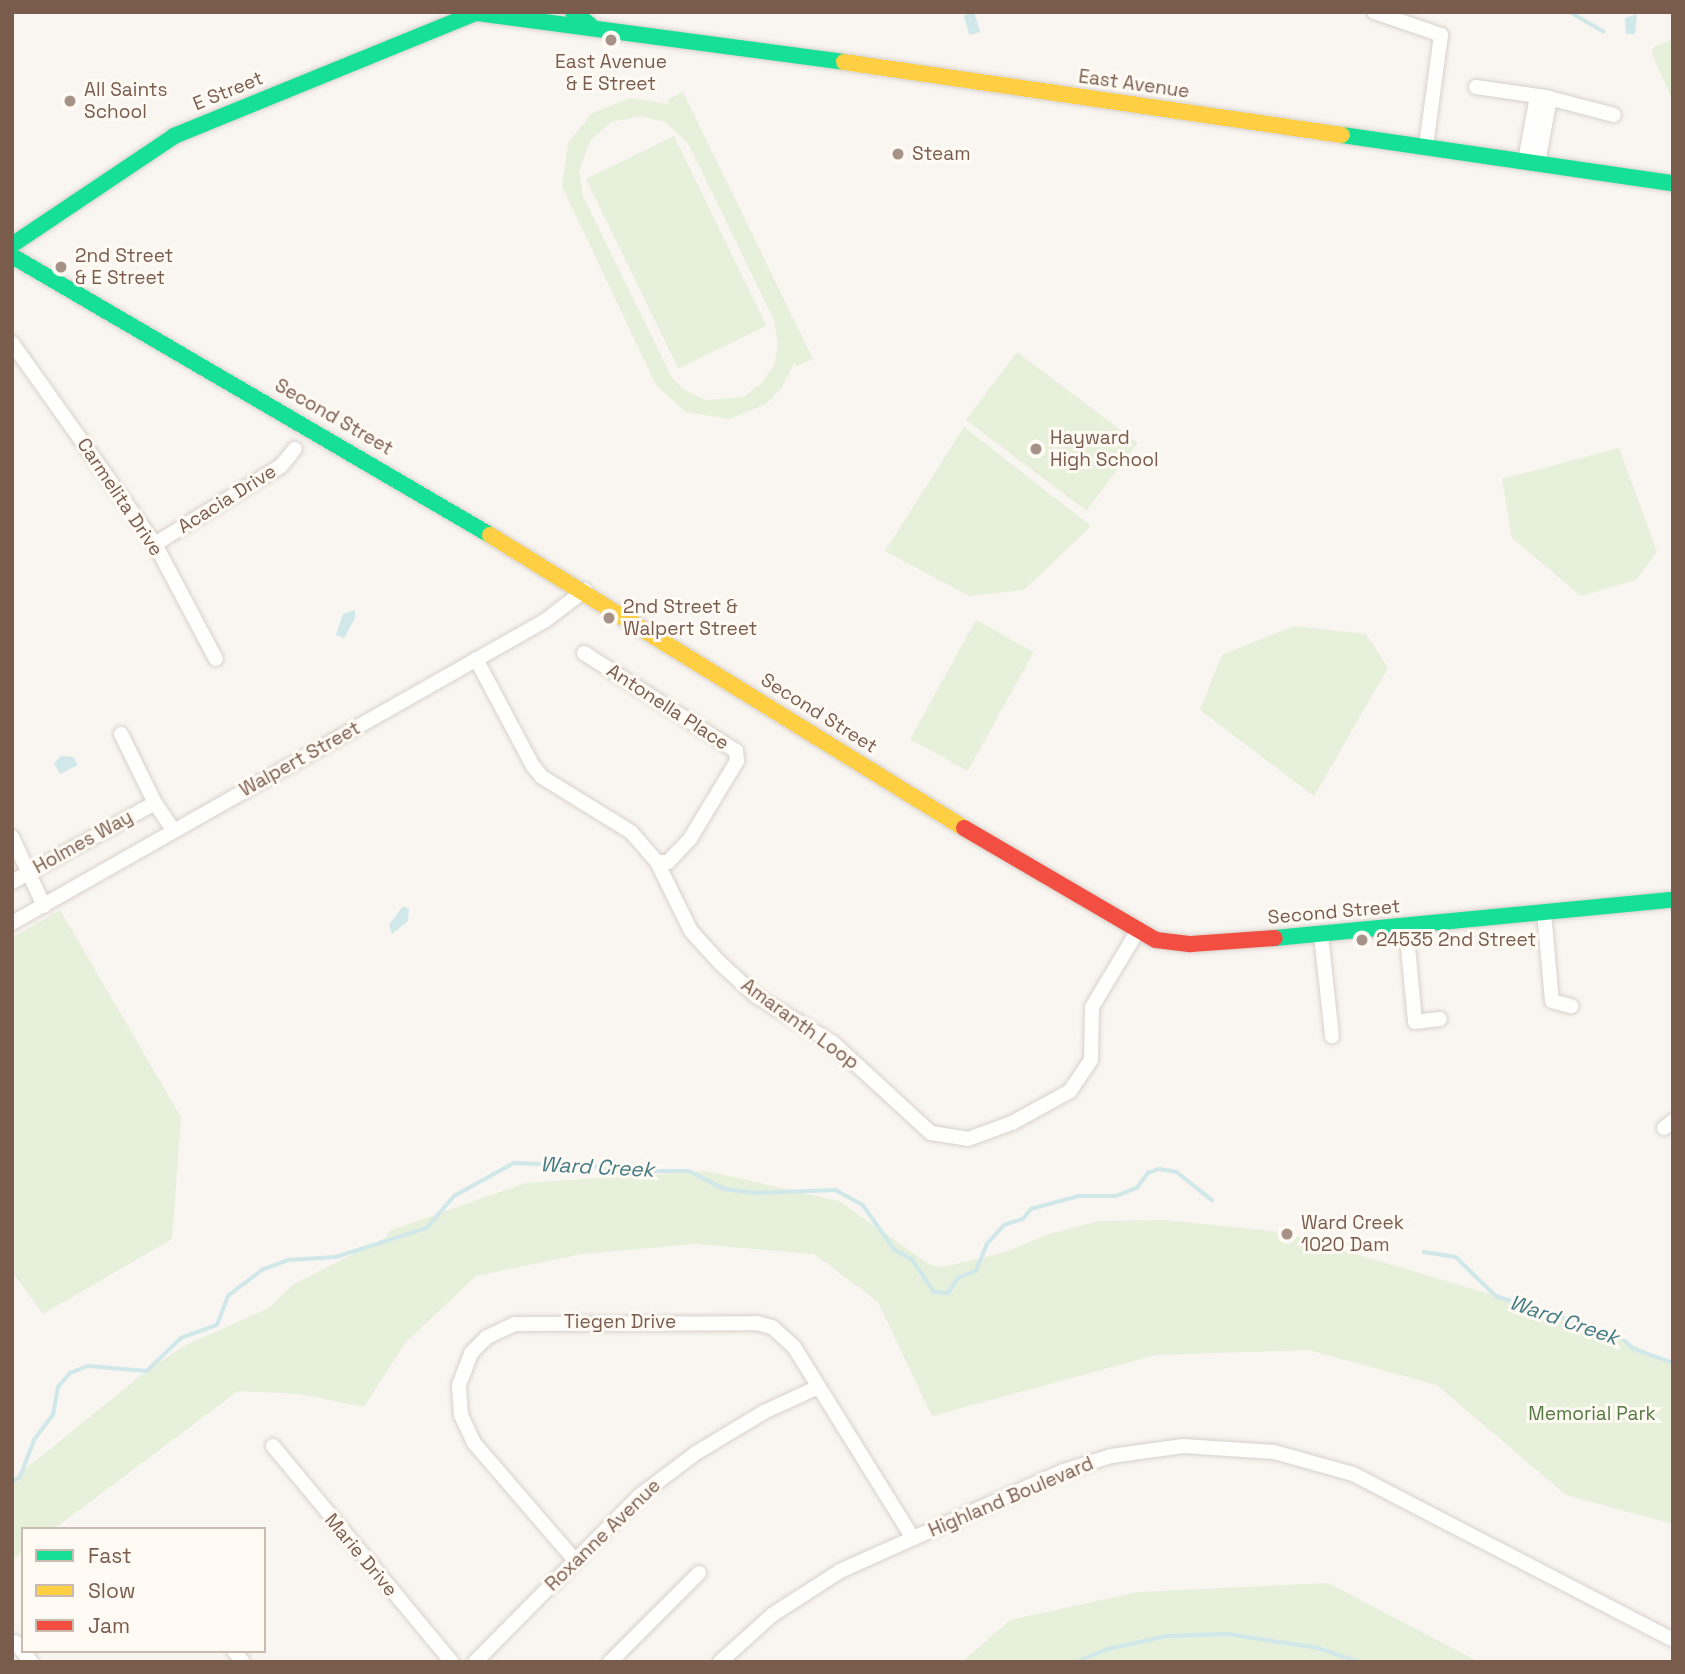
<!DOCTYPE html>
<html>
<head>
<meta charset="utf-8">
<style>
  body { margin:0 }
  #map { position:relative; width:1685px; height:1674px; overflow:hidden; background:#f9f5f0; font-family:"Space Grotesk",sans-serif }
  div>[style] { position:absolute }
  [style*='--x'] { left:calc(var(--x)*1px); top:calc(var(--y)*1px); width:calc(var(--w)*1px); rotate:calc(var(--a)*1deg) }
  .green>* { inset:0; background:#e7f0db; transform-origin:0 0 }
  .water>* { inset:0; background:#d0e8ea; transform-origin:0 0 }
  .stream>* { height:3.5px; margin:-1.75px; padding:0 1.75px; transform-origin:1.75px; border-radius:1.75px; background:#d0e8ea }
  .roads { filter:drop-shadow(0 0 2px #d7d1cb) drop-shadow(0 0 2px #d7d1cb) }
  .street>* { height:14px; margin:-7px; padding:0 7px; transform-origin:7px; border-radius:7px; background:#fefefd }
  .fast>* { height:16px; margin:-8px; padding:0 8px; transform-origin:8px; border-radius:8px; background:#16e098 }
  .slow>* { height:16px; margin:-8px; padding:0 8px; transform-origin:8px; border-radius:8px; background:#ffcf43 }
  .jam>* { height:16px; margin:-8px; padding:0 8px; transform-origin:8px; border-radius:8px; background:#f24e42 }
  .dots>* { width:19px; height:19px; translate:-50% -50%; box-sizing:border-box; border:4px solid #fffaf3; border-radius:50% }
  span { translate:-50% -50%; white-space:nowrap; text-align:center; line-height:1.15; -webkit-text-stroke:6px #fffaf3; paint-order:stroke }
  .poi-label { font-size:19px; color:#7a5c4d }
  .left { translate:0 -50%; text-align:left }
  .street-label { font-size:19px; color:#7a5c4d }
  .park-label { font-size:19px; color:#537a41 }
  .water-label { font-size:21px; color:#437c86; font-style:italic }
  .frame { position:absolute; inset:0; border:14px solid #7a5c4d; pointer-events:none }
  .legend { position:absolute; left:21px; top:1527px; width:245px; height:126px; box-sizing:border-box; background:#fffaf3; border:2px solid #cabbb1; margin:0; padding:9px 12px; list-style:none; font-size:21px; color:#7a5c4d }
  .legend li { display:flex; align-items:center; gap:14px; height:35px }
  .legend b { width:35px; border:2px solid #cabbb1 }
</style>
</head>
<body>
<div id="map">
  <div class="green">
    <div style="clip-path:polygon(1673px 39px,1673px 101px,1652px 54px,1654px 47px)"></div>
    <div style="clip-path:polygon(evenodd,683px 92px,813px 359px,797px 366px,794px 363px,782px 387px,766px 404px,729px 419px,686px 412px,656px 385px,562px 186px,568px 143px,592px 113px,631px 98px,669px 104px,667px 100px,683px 92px,640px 116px,665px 122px,688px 143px,774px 320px,778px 345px,774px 365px,762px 383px,743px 397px,706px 400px,684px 390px,672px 378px,583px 196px,579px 171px,590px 141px,611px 122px,640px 116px)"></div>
    <div style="left:674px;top:136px;width:211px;height:98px;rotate:64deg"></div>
    <div style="left:1017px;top:352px;width:151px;height:85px;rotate:37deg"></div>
    <div style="clip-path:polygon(964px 427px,1091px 526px,1024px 590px,969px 596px,885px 551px)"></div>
    <div style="clip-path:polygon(1619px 448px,1657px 552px,1636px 580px,1581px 596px,1512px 538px,1502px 479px)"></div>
    <div style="left:976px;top:620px;width:66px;height:136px;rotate:29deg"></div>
    <div style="clip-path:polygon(1294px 626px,1366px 634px,1388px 668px,1314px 796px,1200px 710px,1222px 655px)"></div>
    <div style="clip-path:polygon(60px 910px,181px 1117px,172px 1239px,43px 1314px,12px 1272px,12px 938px)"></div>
    <div style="clip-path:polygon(706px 1171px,839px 1201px,930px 1265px,943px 1267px,1006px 1252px,1046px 1235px,1099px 1221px,1164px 1220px,1281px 1232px,1577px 1320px,1673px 1363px,1673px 1524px,1566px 1495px,1437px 1385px,1308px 1350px,1156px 1355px,932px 1416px,878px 1302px,814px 1254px,695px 1244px,582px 1254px,476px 1276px,405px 1343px,364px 1407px,300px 1394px,238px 1391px,54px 1529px,23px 1529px,23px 1552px,12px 1560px,12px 1480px,149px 1369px,186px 1345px,269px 1308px,294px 1284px,387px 1237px,389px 1231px,526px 1183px)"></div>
    <div style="clip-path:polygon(1328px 1583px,1479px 1662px,962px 1662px,1010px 1620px,1138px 1592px)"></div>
  </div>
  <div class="water">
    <div style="left:974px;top:12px;width:21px;height:11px;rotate:73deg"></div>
    <div style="clip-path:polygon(1637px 14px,1635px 34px,1626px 34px,1625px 18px)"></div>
    <div style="clip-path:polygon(355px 610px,355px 618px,344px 638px,336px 635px,343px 614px)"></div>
    <div style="clip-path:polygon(61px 756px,73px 757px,78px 765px,60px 774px,54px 763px)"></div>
    <div style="clip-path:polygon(403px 906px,409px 909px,408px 921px,392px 934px,389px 925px)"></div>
  </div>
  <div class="stream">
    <div style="--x:1570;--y:12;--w:39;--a:30"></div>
    <div style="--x:1424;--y:1252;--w:32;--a:9"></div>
    <div style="--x:1456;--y:1257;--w:56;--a:44.3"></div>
    <div style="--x:1496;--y:1296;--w:130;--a:17.9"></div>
    <div style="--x:1620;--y:1336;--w:19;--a:43"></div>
    <div style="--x:1634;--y:1349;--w:41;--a:19.7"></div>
    <div style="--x:12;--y:1482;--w:9;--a:-32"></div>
    <div style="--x:20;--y:1477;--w:40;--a:-69"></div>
    <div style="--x:34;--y:1440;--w:31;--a:-53"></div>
    <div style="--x:53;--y:1415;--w:28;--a:-80"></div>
    <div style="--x:58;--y:1387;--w:18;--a:-49"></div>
    <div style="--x:70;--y:1373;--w:19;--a:-21"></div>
    <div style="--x:88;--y:1366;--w:59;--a:4.8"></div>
    <div style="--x:147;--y:1371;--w:47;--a:-44.1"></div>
    <div style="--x:181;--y:1338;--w:38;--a:-20"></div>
    <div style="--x:217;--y:1325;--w:31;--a:-69"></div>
    <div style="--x:228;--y:1296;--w:43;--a:-37.4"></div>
    <div style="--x:262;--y:1270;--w:28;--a:-21"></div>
    <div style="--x:288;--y:1260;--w:48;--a:-3.6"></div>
    <div style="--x:336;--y:1257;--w:96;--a:-17.7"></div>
    <div style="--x:427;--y:1228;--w:42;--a:-49.8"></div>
    <div style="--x:454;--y:1196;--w:68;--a:-28.8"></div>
    <div style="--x:514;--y:1163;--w:80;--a:2.1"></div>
    <div style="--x:594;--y:1166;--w:20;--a:15"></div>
    <div style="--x:613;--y:1171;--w:76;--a:0"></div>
    <div style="--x:689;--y:1171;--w:39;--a:27"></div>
    <div style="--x:724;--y:1189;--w:32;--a:7"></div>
    <div style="--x:756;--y:1193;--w:80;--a:-2.1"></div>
    <div style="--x:836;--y:1190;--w:31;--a:29"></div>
    <div style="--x:863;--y:1205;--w:55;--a:54.6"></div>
    <div style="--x:895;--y:1250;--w:19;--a:28"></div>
    <div style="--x:912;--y:1259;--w:40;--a:56"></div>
    <div style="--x:934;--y:1292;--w:14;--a:4"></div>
    <div style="--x:948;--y:1293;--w:18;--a:-56"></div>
    <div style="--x:958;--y:1278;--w:19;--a:-21"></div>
    <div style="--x:976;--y:1271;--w:29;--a:-68"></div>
    <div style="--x:987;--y:1244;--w:25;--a:-48"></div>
    <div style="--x:1004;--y:1225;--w:20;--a:-18"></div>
    <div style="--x:1023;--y:1219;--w:13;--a:-51"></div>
    <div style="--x:1031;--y:1209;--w:50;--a:-15.2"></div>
    <div style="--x:1079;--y:1196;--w:37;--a:0"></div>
    <div style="--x:1116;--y:1196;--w:22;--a:-21"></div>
    <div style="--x:1137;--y:1188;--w:19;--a:-54"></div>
    <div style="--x:1148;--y:1173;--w:12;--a:-20"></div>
    <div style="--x:1159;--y:1169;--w:18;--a:9"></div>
    <div style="--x:1177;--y:1172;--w:45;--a:38.7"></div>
    <div style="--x:1076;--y:1662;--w:35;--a:-22"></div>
    <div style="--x:1108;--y:1649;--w:60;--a:-12.4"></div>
    <div style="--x:1167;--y:1636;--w:61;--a:-1.9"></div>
    <div style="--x:1228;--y:1634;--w:91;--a:8.8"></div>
    <div style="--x:1318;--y:1648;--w:44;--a:18.4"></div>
  </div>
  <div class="roads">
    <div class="street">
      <div style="--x:1374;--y:12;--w:71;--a:18.9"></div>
      <div style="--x:1441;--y:35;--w:112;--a:97.7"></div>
      <div style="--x:1476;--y:87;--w:70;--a:8.2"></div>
      <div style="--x:1545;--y:97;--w:71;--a:14.6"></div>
      <div style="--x:1525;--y:161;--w:66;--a:-79.5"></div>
      <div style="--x:1538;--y:163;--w:66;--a:-79.5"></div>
      <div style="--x:12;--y:343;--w:247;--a:54.6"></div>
      <div style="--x:155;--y:544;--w:130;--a:62.1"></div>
      <div style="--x:155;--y:544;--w:148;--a:-31.8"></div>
      <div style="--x:281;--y:466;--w:22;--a:-51"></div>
      <div style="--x:584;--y:653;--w:181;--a:32.8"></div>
      <div style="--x:736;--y:751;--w:10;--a:84"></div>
      <div style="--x:737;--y:761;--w:91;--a:121.1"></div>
      <div style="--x:690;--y:839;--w:32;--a:134"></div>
      <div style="--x:668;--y:862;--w:11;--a:180"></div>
      <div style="--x:476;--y:659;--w:121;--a:62"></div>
      <div style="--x:533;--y:766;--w:14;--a:51"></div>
      <div style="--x:542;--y:777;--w:105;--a:31.7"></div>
      <div style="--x:631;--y:832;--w:40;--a:49"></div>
      <div style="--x:657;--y:862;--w:77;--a:63.8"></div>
      <div style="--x:691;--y:931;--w:43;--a:47.8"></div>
      <div style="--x:720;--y:963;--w:49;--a:42.5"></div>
      <div style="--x:756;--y:996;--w:90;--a:31.4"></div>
      <div style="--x:833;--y:1043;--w:133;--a:42.6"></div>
      <div style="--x:931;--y:1133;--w:37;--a:9"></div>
      <div style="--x:968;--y:1139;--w:47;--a:-20"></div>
      <div style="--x:1012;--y:1123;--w:66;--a:-28.9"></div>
      <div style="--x:1070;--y:1091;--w:37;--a:-56"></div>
      <div style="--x:1091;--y:1060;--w:53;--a:-88.9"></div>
      <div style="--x:1092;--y:1007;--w:87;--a:-59"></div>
      <div style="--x:121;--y:734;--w:77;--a:63.8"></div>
      <div style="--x:155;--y:803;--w:32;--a:56"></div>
      <div style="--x:12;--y:837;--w:76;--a:65.1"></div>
      <div style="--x:12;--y:882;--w:163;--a:-28.9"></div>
      <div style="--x:1544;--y:912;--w:89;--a:84.9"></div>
      <div style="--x:1552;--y:1001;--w:20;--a:15"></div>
      <div style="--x:12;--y:923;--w:614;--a:-29.57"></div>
      <div style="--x:546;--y:620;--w:49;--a:-37.6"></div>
      <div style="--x:1406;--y:926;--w:96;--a:84.6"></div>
      <div style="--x:1415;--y:1022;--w:25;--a:-7"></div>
      <div style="--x:1321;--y:935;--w:102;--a:83.8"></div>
      <div style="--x:1664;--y:1128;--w:11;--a:-38"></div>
      <div style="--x:273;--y:1446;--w:281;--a:50.4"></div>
      <div style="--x:573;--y:1558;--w:152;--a:-130.7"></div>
      <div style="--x:474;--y:1443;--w:31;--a:-115"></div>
      <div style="--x:461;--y:1415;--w:30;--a:-94"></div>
      <div style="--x:459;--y:1385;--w:34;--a:-69"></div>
      <div style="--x:471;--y:1353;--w:23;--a:-45"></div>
      <div style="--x:487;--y:1337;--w:31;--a:-25"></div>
      <div style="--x:515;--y:1324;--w:242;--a:-0.2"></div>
      <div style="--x:757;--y:1323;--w:16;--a:15"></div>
      <div style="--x:772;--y:1327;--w:30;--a:42"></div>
      <div style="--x:794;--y:1347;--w:225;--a:58.1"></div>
      <div style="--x:15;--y:1642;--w:26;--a:51"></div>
      <div style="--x:234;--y:1651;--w:14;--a:51"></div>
      <div style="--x:475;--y:1662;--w:233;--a:-45.3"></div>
      <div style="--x:639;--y:1496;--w:71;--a:-37"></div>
      <div style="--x:696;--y:1453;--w:79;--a:-31.1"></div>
      <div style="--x:764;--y:1412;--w:60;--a:-24.8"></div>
      <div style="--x:610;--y:1662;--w:126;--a:-45"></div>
      <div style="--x:720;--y:1662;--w:70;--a:-42.1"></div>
      <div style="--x:772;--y:1615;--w:81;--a:-32.9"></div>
      <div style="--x:840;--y:1571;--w:245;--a:-24.1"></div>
      <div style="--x:1064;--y:1471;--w:49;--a:-17.7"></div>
      <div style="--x:1111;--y:1456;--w:73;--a:-7.9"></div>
      <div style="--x:1183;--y:1446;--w:91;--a:3.8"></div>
      <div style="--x:1274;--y:1452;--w:82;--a:15.6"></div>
      <div style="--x:1353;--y:1474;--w:360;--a:27.4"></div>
    </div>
    <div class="fast">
      <div style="--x:573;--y:12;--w:21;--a:37"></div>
      <div style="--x:477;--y:13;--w:370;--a:7.6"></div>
      <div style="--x:1342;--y:135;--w:334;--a:8.3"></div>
      <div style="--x:12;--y:245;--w:195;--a:-33.9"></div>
      <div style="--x:174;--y:136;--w:328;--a:-22.2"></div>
      <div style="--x:12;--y:256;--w:553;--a:30.27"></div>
      <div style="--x:1275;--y:938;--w:400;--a:-5.5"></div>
    </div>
    <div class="slow">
      <div style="--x:844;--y:62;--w:503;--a:8.34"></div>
      <div style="--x:490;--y:535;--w:557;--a:31.72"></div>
    </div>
    <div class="jam">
      <div style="--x:964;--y:828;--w:222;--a:30.3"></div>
      <div style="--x:1156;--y:940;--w:35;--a:7"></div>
      <div style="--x:1191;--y:944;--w:84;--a:-4.1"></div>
    </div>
  </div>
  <div class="dots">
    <div style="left:611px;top:40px;background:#a69286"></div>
    <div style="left:70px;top:101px;background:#a69286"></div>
    <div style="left:898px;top:154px;background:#a69286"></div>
    <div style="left:61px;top:267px;background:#a69286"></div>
    <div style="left:1036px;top:449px;background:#a69286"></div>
    <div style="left:609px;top:618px;background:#a69286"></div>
    <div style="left:1362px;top:940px;background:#a69286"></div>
    <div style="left:1287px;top:1234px;background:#a69286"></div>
  </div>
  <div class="poi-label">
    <span style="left:611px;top:73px">East Avenue<br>&amp; E Street</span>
    <span class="left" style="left:84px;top:101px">All Saints<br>School</span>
    <span class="left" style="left:912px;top:154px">Steam</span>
    <span class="left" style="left:75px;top:267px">2nd Street<br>&amp; E Street</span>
    <span class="left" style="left:1050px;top:449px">Hayward<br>High School</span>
    <span class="left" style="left:623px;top:618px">2nd Street &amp;<br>Walpert Street</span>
    <span class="left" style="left:1376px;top:940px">24535 2nd Street</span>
    <span class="left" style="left:1301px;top:1234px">Ward Creek<br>1020 Dam</span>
  </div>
  <div class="street-label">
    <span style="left:1134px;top:84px;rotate:8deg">East Avenue</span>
    <span style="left:228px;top:91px;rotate:-22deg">E Street</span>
    <span style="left:334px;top:417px;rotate:30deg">Second Street</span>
    <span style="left:120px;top:497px;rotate:56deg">Carmelita Drive</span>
    <span style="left:227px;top:499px;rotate:-32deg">Acacia Drive</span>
    <span style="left:668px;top:707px;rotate:33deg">Antonella Place</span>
    <span style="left:819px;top:713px;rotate:32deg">Second Street</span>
    <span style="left:300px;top:759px;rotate:-29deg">Walpert Street</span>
    <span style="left:83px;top:842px;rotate:-29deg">Holmes Way</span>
    <span style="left:1334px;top:912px;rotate:-5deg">Second Street</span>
    <span style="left:800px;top:1024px;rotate:36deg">Amaranth Loop</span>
    <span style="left:620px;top:1322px">Tiegen Drive</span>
    <span style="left:1011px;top:1497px;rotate:-23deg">Highland Boulevard</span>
    <span style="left:603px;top:1535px;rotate:-44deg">Roxanne Avenue</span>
    <span style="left:361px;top:1555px;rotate:50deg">Marie Drive</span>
  </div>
  <div class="park-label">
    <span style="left:1592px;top:1414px">Memorial Park</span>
  </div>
  <div class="water-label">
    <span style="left:597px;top:1167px;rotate:3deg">Ward Creek</span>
    <span style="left:1564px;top:1320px;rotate:19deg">Ward Creek</span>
  </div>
  <div class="frame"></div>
  <ul class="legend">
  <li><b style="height:9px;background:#16e098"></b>Fast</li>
  <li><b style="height:9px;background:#ffcf43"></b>Slow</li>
  <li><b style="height:9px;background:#f24e42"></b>Jam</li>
  </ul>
</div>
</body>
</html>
